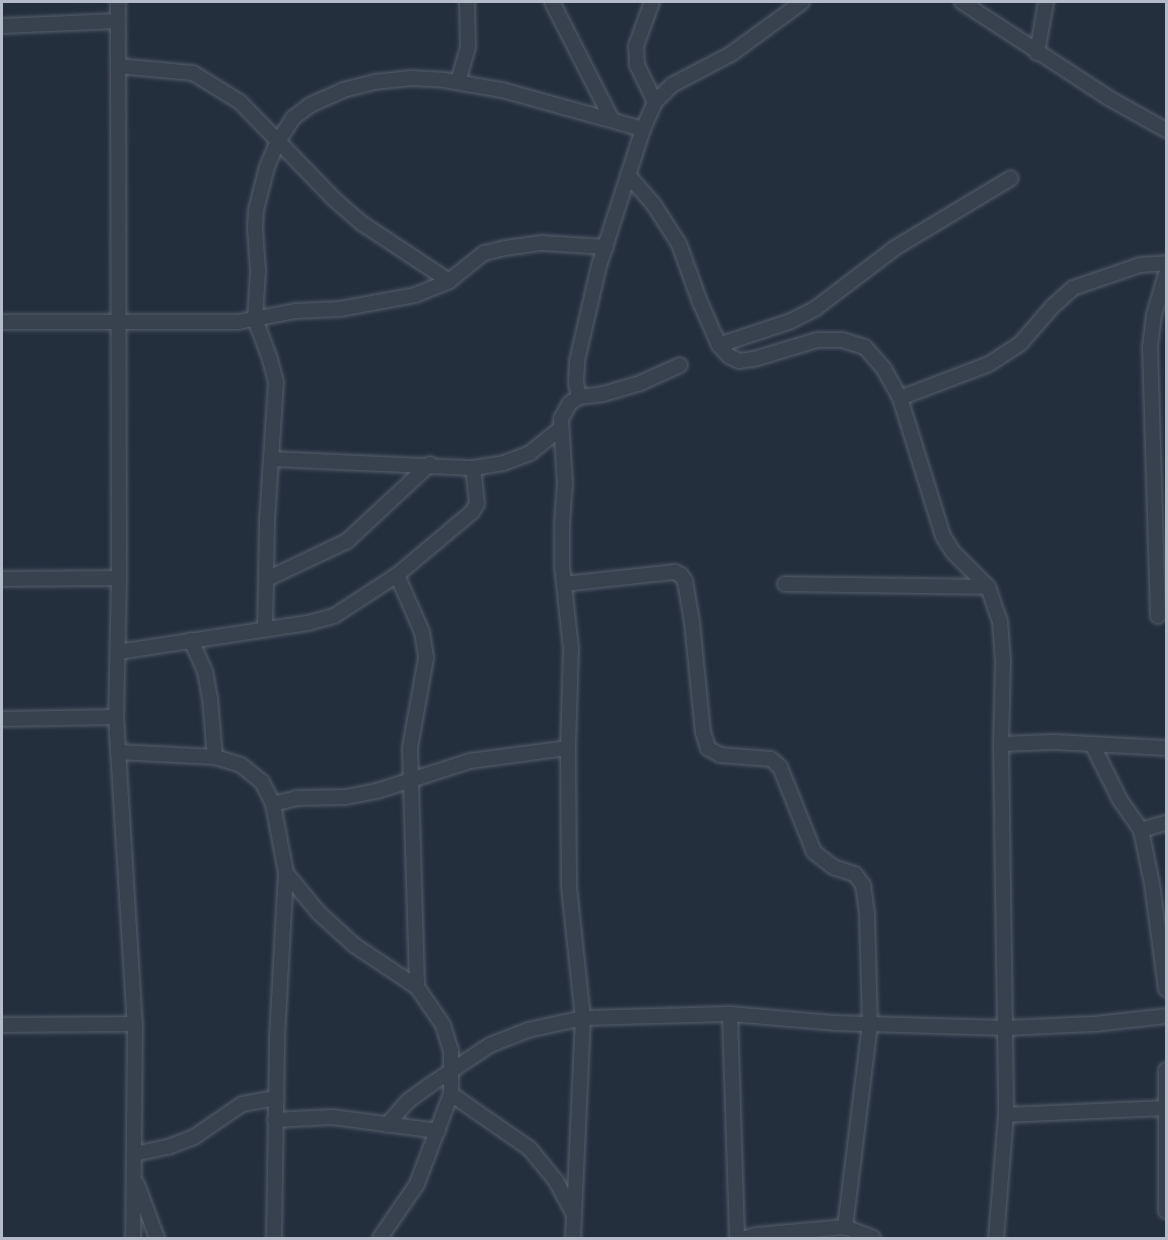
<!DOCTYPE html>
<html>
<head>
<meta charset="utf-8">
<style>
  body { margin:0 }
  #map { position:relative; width:1168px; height:1240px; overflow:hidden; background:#242f3e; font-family:"Noto Sans",sans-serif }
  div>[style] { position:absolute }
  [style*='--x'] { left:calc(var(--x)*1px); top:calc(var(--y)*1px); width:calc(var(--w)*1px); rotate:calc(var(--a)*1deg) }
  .roads { filter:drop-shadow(0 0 2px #565f6c) drop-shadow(0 0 2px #565f6c) }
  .street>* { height:14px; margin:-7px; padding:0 7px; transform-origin:7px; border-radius:7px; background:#38414e }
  span { translate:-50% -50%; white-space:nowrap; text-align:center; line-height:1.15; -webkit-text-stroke:6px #1d2633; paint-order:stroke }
  .frame { position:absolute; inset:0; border:3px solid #b4bcc9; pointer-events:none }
</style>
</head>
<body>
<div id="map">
  <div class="roads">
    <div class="street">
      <div style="--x:118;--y:2;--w:576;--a:89.9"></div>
      <div style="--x:119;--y:578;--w:139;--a:91.2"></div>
      <div style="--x:116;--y:717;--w:308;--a:86.5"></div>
      <div style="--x:135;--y:1024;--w:214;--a:90.5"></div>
      <div style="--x:552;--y:2;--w:132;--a:63"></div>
      <div style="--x:652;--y:2;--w:47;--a:110"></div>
      <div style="--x:636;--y:46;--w:19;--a:87"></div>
      <div style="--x:637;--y:65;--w:41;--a:64.1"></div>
      <div style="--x:962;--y:2;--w:173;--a:33.2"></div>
      <div style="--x:1107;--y:97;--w:68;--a:29.2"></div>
      <div style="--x:2;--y:26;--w:116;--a:-2.5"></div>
      <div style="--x:1037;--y:53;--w:52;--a:-80"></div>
      <div style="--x:118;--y:66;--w:75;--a:5.3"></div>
      <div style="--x:193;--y:73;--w:55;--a:31.7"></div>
      <div style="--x:240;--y:102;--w:136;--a:45.9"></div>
      <div style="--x:335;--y:200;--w:37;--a:41"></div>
      <div style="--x:363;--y:224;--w:103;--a:33.5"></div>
      <div style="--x:458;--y:82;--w:36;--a:-74"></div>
      <div style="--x:468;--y:47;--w:45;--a:-91.3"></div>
      <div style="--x:628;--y:175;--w:40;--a:49"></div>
      <div style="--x:654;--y:205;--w:46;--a:57.3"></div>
      <div style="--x:679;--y:244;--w:62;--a:70.1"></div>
      <div style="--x:700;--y:302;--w:47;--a:66.2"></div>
      <div style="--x:719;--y:345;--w:15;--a:48"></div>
      <div style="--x:729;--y:356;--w:11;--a:27"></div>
      <div style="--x:739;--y:361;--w:15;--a:-8"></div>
      <div style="--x:754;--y:359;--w:66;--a:-16.8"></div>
      <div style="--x:817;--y:340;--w:25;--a:0"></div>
      <div style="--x:842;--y:340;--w:24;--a:17"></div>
      <div style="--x:865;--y:347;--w:29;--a:49"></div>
      <div style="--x:884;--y:369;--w:33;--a:61"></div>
      <div style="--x:900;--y:398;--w:145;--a:72.7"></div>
      <div style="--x:943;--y:536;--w:19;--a:58"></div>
      <div style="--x:953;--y:552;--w:49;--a:45"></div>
      <div style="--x:988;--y:587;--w:36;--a:71"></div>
      <div style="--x:1000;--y:621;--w:40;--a:85.7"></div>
      <div style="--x:1003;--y:661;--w:83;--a:91.4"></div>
      <div style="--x:1001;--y:744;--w:371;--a:89.2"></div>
      <div style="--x:1006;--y:1115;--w:123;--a:94.6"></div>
      <div style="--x:2;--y:322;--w:236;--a:0"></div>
      <div style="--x:238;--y:322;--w:58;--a:-10.9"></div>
      <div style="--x:295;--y:311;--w:45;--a:-2.5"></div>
      <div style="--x:340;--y:309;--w:76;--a:-10.6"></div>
      <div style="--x:415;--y:295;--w:37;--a:-22"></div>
      <div style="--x:449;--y:281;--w:45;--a:-38.7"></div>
      <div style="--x:484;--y:253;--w:22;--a:-13"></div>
      <div style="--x:505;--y:248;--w:37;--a:-8"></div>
      <div style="--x:542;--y:243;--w:64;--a:3.6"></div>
      <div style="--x:719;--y:345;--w:76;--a:-18.4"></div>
      <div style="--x:791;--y:321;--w:28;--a:-27"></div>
      <div style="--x:816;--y:308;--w:99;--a:-37.2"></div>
      <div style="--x:895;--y:248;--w:135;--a:-31.1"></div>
      <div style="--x:579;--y:397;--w:14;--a:-102"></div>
      <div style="--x:576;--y:383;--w:22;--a:-87"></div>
      <div style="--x:577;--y:361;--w:98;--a:-77"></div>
      <div style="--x:599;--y:266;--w:144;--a:-72.2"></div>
      <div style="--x:643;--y:129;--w:30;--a:-66"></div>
      <div style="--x:655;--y:102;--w:24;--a:-45"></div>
      <div style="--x:672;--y:85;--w:67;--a:-27.7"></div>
      <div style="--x:731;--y:54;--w:88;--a:-36.2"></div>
      <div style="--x:900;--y:398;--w:95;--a:-20.9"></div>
      <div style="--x:989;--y:364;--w:37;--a:-33"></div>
      <div style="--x:1020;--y:344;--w:49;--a:-49.1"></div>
      <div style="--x:1052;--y:307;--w:28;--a:-42"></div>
      <div style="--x:1073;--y:288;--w:71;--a:-18.9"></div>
      <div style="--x:1140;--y:265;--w:26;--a:-4"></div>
      <div style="--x:272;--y:459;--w:201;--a:2.6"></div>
      <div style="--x:473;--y:468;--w:31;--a:-9"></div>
      <div style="--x:504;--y:463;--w:28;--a:-21"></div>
      <div style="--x:530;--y:453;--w:38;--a:-39"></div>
      <div style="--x:397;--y:575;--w:62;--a:66.3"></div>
      <div style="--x:422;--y:632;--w:26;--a:81"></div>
      <div style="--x:426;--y:658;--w:91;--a:100.1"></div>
      <div style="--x:410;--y:748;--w:239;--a:88.3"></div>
      <div style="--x:2;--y:579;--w:117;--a:-0.5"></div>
      <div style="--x:267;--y:579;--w:89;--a:-25.4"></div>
      <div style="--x:347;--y:541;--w:113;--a:-42.9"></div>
      <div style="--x:564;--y:584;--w:112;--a:-6.2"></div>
      <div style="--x:675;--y:572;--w:7;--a:27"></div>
      <div style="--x:681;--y:575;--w:7;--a:56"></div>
      <div style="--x:685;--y:581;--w:42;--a:80.3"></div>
      <div style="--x:692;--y:622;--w:111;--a:84.3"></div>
      <div style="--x:703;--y:732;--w:17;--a:73"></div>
      <div style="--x:708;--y:748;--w:14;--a:30"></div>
      <div style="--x:720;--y:755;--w:51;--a:4.5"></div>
      <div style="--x:771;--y:759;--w:12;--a:42"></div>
      <div style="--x:780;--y:767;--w:92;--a:68.2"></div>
      <div style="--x:814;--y:852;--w:24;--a:38"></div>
      <div style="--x:833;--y:867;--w:23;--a:18"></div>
      <div style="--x:855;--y:874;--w:14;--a:54"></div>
      <div style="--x:863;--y:885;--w:27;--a:82"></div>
      <div style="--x:867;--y:912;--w:112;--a:88.5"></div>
      <div style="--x:870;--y:1024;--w:205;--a:97"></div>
      <div style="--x:785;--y:584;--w:203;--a:0.8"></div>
      <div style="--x:1158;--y:616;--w:269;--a:-91.7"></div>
      <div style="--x:1150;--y:347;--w:32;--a:-83"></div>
      <div style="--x:1154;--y:315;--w:43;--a:-73.7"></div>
      <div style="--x:265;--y:629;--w:108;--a:-88.9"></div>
      <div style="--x:267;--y:521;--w:139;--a:-86.3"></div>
      <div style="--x:276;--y:382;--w:24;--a:-105"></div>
      <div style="--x:270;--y:359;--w:43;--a:-110.6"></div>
      <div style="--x:255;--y:319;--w:48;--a:-86.4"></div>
      <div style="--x:258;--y:271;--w:43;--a:-94"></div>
      <div style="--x:255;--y:228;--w:18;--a:-87"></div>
      <div style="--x:256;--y:210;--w:44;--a:-75.7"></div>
      <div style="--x:267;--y:167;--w:26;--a:-67"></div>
      <div style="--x:277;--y:143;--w:30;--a:-57"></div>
      <div style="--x:293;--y:118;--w:21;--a:-37"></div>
      <div style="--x:310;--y:105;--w:36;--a:-24"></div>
      <div style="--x:343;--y:90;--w:32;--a:-14"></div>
      <div style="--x:374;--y:82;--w:36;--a:-6"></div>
      <div style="--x:410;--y:78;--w:34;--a:3"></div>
      <div style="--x:444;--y:80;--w:59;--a:9.8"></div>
      <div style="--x:502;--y:90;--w:146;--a:15.5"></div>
      <div style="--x:191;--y:640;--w:34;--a:66"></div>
      <div style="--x:205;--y:671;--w:27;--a:80"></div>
      <div style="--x:210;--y:698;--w:59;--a:85.2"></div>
      <div style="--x:118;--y:652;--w:192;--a:-8.7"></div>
      <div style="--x:308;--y:623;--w:27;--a:-15"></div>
      <div style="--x:334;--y:616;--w:75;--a:-33.1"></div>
      <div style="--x:397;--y:575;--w:98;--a:-40"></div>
      <div style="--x:472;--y:512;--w:9;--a:-58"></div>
      <div style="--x:477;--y:504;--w:36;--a:-96"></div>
      <div style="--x:2;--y:719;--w:114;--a:-1"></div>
      <div style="--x:1001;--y:744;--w:53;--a:-2.2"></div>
      <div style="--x:1054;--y:742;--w:112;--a:3.1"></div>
      <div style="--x:1092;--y:744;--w:63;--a:63.4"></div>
      <div style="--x:1120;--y:800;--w:37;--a:55"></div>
      <div style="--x:1141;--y:830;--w:55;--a:78.5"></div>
      <div style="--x:1152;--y:884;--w:106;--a:82.4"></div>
      <div style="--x:118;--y:752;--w:97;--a:3"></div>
      <div style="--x:215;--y:757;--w:27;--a:17"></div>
      <div style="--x:241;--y:765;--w:27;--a:39"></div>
      <div style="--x:262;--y:782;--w:25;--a:63"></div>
      <div style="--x:273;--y:804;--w:70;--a:79.3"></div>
      <div style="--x:286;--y:873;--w:52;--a:50.5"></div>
      <div style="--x:319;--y:913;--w:47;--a:42.4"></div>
      <div style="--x:354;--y:945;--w:76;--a:33.7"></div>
      <div style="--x:417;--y:987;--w:46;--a:55.6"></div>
      <div style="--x:443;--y:1025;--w:27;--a:73"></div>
      <div style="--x:451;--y:1051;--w:43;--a:90"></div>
      <div style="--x:451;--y:1094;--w:96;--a:110.7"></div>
      <div style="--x:417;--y:1184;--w:65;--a:124.4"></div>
      <div style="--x:273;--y:804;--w:25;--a:-14"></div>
      <div style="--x:297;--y:798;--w:49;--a:-1.2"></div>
      <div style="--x:346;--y:797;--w:32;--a:-11"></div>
      <div style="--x:377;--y:791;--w:98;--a:-17.9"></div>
      <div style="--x:470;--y:761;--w:99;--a:-7.6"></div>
      <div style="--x:1141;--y:830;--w:26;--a:-16"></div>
      <div style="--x:730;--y:1014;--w:224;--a:88.2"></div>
      <div style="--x:2;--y:1025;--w:133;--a:-0.4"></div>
      <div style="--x:1166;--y:1070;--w:141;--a:90"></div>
      <div style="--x:451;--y:1094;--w:96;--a:34.8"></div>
      <div style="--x:530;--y:1149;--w:41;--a:50.9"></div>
      <div style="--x:556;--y:1181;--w:36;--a:62"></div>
      <div style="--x:1006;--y:1115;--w:159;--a:-2.5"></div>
      <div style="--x:275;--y:1120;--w:57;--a:-3"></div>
      <div style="--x:332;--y:1117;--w:107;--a:7.5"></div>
      <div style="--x:387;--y:1125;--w:32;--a:-49"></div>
      <div style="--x:408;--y:1101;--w:24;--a:-36"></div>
      <div style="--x:427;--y:1087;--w:76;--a:-33.7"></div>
      <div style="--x:490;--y:1045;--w:41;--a:-21.5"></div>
      <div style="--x:528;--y:1030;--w:56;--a:-12.3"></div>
      <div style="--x:583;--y:1018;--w:147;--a:-1.6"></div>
      <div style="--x:730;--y:1014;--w:104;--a:4.9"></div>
      <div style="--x:834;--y:1023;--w:172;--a:1.7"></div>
      <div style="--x:1006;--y:1028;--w:89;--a:-2.6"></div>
      <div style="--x:1095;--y:1024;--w:71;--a:-6.4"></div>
      <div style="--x:134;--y:1154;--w:35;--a:-12"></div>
      <div style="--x:168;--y:1147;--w:28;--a:-21"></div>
      <div style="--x:194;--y:1137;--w:58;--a:-34.5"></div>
      <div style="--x:242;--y:1104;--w:35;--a:-10"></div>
      <div style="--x:137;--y:1184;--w:58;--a:69.7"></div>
      <div style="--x:274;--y:1238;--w:200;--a:-89.1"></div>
      <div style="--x:277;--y:1038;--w:165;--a:-86.9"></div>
      <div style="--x:573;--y:1238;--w:220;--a:-87.4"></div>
      <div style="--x:583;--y:1018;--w:133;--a:-96.1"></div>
      <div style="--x:569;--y:886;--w:138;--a:-90.4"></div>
      <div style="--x:568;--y:748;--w:99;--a:-88.3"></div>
      <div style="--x:571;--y:649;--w:83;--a:-96.2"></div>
      <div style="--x:562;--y:566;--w:42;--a:-90"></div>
      <div style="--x:562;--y:524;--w:39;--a:-86"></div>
      <div style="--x:565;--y:485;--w:66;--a:-93.5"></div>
      <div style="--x:561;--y:419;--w:18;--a:-61"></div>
      <div style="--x:570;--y:403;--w:11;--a:-34"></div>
      <div style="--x:579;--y:397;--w:24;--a:-7"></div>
      <div style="--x:603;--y:394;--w:36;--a:-16"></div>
      <div style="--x:638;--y:384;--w:46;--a:-24.3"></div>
      <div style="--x:746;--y:1238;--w:10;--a:-17"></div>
      <div style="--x:756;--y:1235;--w:89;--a:-5.1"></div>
      <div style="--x:845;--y:1227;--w:30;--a:21"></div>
    </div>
  </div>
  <div class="frame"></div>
</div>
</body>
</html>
